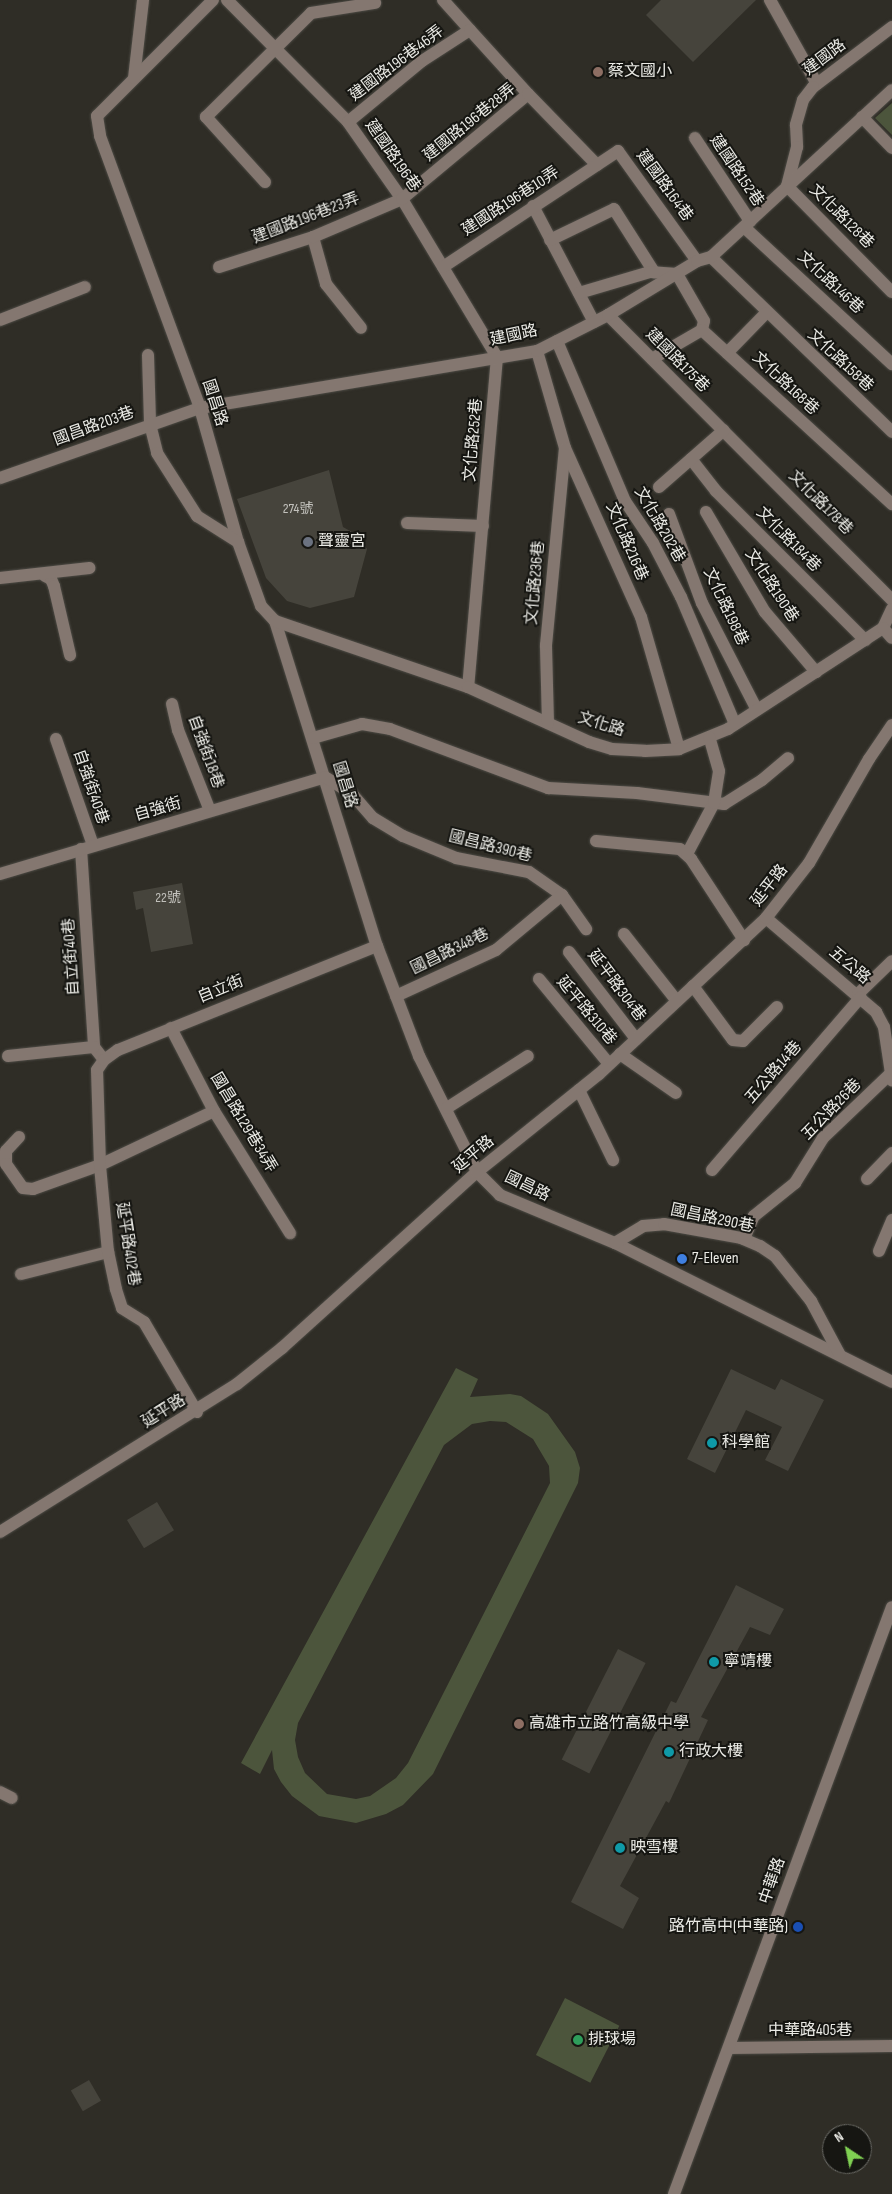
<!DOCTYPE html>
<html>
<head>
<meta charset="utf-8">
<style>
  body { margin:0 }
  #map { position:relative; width:892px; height:2194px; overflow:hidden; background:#2f2d26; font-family:"Sofia Sans Condensed","Noto Sans TC",sans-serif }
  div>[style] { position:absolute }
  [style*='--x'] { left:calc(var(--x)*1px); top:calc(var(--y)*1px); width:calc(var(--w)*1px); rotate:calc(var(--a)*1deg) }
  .green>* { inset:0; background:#4c553c; transform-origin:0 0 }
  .building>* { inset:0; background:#46443c; transform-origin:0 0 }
  .roads { filter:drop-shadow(0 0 1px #4d4b45) drop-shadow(0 0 1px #4d4b45) }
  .minor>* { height:12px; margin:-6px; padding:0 6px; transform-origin:6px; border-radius:6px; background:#847770 }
  .dots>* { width:14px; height:14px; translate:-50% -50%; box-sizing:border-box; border:2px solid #161612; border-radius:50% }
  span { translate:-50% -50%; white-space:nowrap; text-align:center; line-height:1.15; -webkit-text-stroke:4px #161612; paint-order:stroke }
  .number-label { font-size:14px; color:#c1c0bb }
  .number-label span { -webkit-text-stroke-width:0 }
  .street-label { font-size:16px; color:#eaeae5 }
  .poi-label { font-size:16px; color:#eaeae5 }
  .left { translate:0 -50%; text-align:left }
  .right { translate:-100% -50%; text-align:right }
  .north { position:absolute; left:822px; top:2124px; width:50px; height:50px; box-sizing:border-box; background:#161612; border:1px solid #6b6b66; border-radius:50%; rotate:326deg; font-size:14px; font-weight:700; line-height:20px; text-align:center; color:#eaeae5 }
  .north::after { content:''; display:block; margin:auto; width:18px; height:22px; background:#7fd052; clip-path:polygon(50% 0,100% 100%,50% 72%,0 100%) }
</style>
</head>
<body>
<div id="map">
  <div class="green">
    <div style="clip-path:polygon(892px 103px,892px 135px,875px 118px)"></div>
    <div style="clip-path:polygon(evenodd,456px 1368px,478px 1379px,470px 1397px,510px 1394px,521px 1396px,548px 1414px,575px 1452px,580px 1468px,578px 1483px,433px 1774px,403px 1805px,386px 1814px,356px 1823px,319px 1816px,292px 1796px,281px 1782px,274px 1769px,272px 1750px,260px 1774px,241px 1763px,456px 1368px,490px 1421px,506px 1422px,533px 1439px,549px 1466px,550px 1483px,408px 1763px,396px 1778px,370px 1796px,356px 1799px,327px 1794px,305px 1773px,298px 1757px,295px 1740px,298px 1723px,444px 1445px,472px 1424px,490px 1421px)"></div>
    <div style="left:565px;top:1998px;width:61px;height:64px;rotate:27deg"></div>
  </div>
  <div class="building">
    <div style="clip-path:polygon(661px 0,756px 0,693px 62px,646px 15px)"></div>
    <div style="clip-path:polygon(329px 470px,343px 527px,359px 536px,367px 549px,354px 597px,310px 608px,287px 601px,266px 578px,237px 499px)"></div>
    <div style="clip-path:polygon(182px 883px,193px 944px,151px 952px,143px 908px,136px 910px,133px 892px)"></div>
    <div style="clip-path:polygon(731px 1369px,775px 1390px,781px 1379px,824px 1400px,788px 1471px,765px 1460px,782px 1427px,746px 1410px,715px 1473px,687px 1459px)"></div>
    <div style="left:157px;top:1502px;width:33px;height:35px;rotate:59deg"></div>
    <div style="clip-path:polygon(736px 1585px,784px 1609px,770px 1635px,750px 1627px,701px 1717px,708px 1720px,669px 1803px,666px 1801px,620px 1886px,639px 1898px,623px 1929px,571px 1902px,671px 1701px,676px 1703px)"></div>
    <div style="left:618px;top:1649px;width:31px;height:124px;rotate:27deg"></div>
    <div style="left:89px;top:2080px;width:24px;height:21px;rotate:60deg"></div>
  </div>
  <div class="roads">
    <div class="minor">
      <div style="--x:213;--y:0;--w:164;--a:135"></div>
      <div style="--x:97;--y:116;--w:20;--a:81"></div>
      <div style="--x:100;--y:136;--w:290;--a:69.8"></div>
      <div style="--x:200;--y:408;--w:139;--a:74.2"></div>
      <div style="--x:238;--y:542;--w:68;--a:70.2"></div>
      <div style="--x:261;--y:606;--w:21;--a:47"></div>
      <div style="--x:275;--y:621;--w:341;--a:72.6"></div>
      <div style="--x:377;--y:946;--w:118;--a:69.1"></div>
      <div style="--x:419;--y:1056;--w:130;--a:63.4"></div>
      <div style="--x:477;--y:1172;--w:33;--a:45"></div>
      <div style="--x:500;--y:1195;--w:125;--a:22.7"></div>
      <div style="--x:615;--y:1243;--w:310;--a:26.6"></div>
      <div style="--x:227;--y:0;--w:172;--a:45.2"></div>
      <div style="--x:348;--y:122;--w:94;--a:55"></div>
      <div style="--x:402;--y:199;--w:184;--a:59"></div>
      <div style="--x:497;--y:357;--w:331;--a:95"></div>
      <div style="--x:443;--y:0;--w:40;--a:48"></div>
      <div style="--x:770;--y:0;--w:96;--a:60.8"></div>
      <div style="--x:892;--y:27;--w:99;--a:142.8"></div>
      <div style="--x:813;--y:87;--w:16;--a:128"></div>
      <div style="--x:803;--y:100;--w:26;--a:106"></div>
      <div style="--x:796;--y:125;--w:22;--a:87"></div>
      <div style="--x:797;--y:147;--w:40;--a:104.4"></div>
      <div style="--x:787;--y:186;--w:149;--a:45.3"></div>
      <div style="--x:134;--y:78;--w:79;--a:-83.4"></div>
      <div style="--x:862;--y:117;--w:43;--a:45.9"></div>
      <div style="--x:348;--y:122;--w:96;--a:-39.5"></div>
      <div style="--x:422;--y:61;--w:57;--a:-32.9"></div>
      <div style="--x:470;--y:30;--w:86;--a:47.8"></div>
      <div style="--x:695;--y:138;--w:100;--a:56.5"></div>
      <div style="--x:265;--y:182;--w:88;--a:-132.2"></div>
      <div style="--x:206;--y:117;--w:148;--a:-44.7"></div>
      <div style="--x:311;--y:13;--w:65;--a:-8.9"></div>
      <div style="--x:533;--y:206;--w:131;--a:62.3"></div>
      <div style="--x:744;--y:227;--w:202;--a:42.8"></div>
      <div style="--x:313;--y:237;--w:49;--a:74.5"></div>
      <div style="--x:326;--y:284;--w:56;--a:51.5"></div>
      <div style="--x:550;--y:240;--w:71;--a:-25.8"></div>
      <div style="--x:614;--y:209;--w:75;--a:57.6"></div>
      <div style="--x:711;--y:257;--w:252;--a:44"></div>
      <div style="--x:219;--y:267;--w:99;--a:-17.7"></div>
      <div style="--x:313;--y:237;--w:97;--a:-23.1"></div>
      <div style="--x:402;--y:199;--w:164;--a:-39.8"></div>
      <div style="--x:528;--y:94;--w:99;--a:45.8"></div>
      <div style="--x:443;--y:267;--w:210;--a:-33.5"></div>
      <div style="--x:618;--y:151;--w:135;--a:54.3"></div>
      <div style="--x:579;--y:293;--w:74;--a:-16.5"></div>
      <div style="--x:650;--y:272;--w:27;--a:4"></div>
      <div style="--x:677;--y:274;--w:54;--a:60.1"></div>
      <div style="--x:704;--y:321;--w:9;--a:103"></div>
      <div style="--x:702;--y:330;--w:258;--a:42.5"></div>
      <div style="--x:608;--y:315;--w:402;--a:45.1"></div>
      <div style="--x:0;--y:320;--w:91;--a:-21.2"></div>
      <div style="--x:557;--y:341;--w:174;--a:67"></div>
      <div style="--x:625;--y:501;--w:50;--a:56.3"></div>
      <div style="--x:653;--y:543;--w:61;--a:62.6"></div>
      <div style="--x:681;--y:597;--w:138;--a:67"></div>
      <div style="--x:537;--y:351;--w:101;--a:73.9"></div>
      <div style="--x:565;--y:448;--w:185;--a:65.8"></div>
      <div style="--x:641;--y:617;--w:137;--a:73.9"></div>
      <div style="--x:727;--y:353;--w:56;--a:-45.7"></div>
      <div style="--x:148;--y:355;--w:69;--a:88.3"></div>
      <div style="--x:150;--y:424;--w:30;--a:76"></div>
      <div style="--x:157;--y:453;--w:75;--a:57.6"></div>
      <div style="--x:197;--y:516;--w:49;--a:32.4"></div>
      <div style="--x:652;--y:359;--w:58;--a:-30.1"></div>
      <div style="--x:691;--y:459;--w:41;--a:52"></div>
      <div style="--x:716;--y:491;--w:211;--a:45"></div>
      <div style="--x:0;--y:478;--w:212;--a:-19.3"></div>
      <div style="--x:200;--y:408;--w:342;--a:-9.6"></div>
      <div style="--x:537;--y:351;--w:80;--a:-26.9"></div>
      <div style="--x:608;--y:315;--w:104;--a:-31.2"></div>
      <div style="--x:697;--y:261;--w:15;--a:-16"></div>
      <div style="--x:711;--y:257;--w:246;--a:-42.7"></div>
      <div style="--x:659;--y:487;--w:86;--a:-41.2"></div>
      <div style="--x:706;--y:512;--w:116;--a:59.5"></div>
      <div style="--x:765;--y:612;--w:79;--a:49.6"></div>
      <div style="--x:669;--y:514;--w:95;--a:69.7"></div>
      <div style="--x:702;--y:603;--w:120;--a:62.8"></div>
      <div style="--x:407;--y:523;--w:76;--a:2.3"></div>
      <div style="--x:45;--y:576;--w:7;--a:27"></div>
      <div style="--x:51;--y:579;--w:8;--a:67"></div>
      <div style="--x:54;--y:586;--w:71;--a:76.9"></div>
      <div style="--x:0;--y:578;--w:90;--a:-6.4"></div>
      <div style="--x:275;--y:621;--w:204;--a:18.9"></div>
      <div style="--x:468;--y:687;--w:133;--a:24.4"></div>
      <div style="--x:589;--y:742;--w:24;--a:17"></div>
      <div style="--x:612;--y:749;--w:33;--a:3"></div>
      <div style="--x:645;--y:751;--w:34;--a:-3"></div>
      <div style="--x:679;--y:749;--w:53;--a:-22.2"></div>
      <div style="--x:728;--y:729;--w:185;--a:-33.1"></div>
      <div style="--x:883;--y:628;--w:21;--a:-65"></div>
      <div style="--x:883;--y:628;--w:13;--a:48"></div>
      <div style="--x:172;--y:704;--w:27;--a:77"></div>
      <div style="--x:178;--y:730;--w:87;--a:68.4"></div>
      <div style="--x:548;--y:723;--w:78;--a:-91.5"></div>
      <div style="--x:546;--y:645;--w:197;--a:-84.5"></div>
      <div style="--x:313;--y:738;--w:51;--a:-15.9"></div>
      <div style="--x:362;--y:724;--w:28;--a:10"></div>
      <div style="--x:390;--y:729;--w:169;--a:20.5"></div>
      <div style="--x:548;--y:788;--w:89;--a:3.2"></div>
      <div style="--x:637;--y:793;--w:88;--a:7.2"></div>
      <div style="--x:724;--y:804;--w:45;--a:-32.3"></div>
      <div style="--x:762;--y:780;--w:34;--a:-40"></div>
      <div style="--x:56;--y:739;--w:112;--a:70.8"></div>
      <div style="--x:596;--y:841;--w:84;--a:5.4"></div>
      <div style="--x:680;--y:849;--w:15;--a:42"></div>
      <div style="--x:691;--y:859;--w:97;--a:56.8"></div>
      <div style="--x:81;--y:849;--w:198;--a:86.2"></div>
      <div style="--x:94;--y:1047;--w:16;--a:52"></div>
      <div style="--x:687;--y:854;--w:58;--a:-62.1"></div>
      <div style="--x:714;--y:803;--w:32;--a:-81"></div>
      <div style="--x:719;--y:771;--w:35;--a:-106"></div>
      <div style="--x:0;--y:874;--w:339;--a:-16.6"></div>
      <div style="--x:325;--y:777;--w:32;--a:32"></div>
      <div style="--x:352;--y:794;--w:32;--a:49"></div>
      <div style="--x:373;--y:818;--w:35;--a:31"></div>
      <div style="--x:403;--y:836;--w:57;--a:22.5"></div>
      <div style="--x:456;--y:858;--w:74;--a:10.9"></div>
      <div style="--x:529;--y:872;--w:40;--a:34.9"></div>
      <div style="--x:562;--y:895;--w:42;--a:54.8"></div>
      <div style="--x:766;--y:918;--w:145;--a:40.5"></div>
      <div style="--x:876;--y:1012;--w:17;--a:62"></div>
      <div style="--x:884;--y:1027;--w:54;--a:81.4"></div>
      <div style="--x:624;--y:934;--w:85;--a:51.7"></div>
      <div style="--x:569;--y:952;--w:110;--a:52.4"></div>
      <div style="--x:539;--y:979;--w:110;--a:50.5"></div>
      <div style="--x:693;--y:986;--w:67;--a:53.5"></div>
      <div style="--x:733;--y:1040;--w:10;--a:6"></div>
      <div style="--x:743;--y:1041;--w:48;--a:-45"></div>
      <div style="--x:858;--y:994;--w:47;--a:-44.1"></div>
      <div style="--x:396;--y:996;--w:110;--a:-24.7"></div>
      <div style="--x:496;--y:950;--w:86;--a:-39.8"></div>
      <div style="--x:171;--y:1028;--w:93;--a:62.6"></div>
      <div style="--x:214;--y:1111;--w:144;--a:58.1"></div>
      <div style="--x:620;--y:1054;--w:68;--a:34.9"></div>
      <div style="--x:8;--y:1056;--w:86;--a:-6"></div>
      <div style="--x:579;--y:1090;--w:78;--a:64.1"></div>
      <div style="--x:447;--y:1108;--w:96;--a:-32.7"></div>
      <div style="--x:19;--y:1137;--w:19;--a:133"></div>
      <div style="--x:6;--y:1151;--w:13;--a:90"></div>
      <div style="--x:6;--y:1164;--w:29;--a:55"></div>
      <div style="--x:23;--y:1188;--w:10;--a:6"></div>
      <div style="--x:33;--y:1189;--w:71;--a:-19.7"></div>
      <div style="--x:100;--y:1165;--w:126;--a:-25.3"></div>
      <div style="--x:712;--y:1170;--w:228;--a:-49.3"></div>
      <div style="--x:867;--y:1179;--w:36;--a:-46"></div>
      <div style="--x:744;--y:1239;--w:25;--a:-67"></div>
      <div style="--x:754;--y:1216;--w:53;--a:-38.8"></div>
      <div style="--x:795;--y:1183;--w:53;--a:-58.1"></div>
      <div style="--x:823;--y:1138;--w:94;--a:-43.7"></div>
      <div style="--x:615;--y:1243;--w:33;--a:-31"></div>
      <div style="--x:643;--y:1226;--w:21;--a:-5"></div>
      <div style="--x:664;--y:1224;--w:78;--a:10.3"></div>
      <div style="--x:741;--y:1238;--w:21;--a:23"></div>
      <div style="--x:760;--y:1246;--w:18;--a:34"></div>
      <div style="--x:775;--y:1256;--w:58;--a:51.3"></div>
      <div style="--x:811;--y:1301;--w:61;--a:61.8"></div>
      <div style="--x:879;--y:1251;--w:34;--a:-67"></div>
      <div style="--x:21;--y:1274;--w:90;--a:-14.2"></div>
      <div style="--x:197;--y:1412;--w:104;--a:-120.5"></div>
      <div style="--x:144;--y:1322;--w:26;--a:-148"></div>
      <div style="--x:122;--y:1308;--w:20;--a:-108"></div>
      <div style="--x:116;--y:1289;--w:38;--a:-102"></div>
      <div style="--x:108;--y:1252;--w:87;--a:-95.3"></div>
      <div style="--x:100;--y:1165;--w:95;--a:-91.8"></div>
      <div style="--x:97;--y:1070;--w:12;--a:-55"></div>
      <div style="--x:104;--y:1060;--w:17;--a:-36"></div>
      <div style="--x:118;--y:1050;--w:279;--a:-21.9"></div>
      <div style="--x:0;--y:1532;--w:279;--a:-32"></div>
      <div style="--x:237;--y:1384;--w:58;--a:-38.7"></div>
      <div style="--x:282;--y:1348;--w:263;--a:-42.1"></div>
      <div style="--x:477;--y:1172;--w:156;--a:-38.8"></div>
      <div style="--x:599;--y:1074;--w:229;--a:-43"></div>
      <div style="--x:766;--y:918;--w:70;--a:-52"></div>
      <div style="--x:809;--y:863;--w:120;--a:-60"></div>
      <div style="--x:869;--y:759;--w:41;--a:-55.9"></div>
      <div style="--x:0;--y:1792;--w:13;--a:27"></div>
      <div style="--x:729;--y:2048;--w:163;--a:-0.7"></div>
      <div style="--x:674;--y:2194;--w:626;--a:-69.63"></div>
    </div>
  </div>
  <div class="dots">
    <div style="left:598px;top:72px;background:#8d6e63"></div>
    <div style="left:308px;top:542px;background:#6b7280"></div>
    <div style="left:682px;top:1259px;background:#3f7fe0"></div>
    <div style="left:712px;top:1443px;background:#0f9aa8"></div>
    <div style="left:714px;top:1662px;background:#0f9aa8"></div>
    <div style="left:519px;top:1724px;background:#8d6e63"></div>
    <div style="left:669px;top:1752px;background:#0f9aa8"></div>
    <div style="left:620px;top:1848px;background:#0f9aa8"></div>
    <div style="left:798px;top:1927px;background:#1a4fb4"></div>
    <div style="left:578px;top:2040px;background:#2e9e5b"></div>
  </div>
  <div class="number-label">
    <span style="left:298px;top:509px">274號</span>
    <span style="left:168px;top:898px">22號</span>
  </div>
  <div class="street-label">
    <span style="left:825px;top:58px;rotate:-37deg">建國路</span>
    <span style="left:397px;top:64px;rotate:-37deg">建國路196巷46弄</span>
    <span style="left:470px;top:123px;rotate:-39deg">建國路196巷28弄</span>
    <span style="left:392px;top:156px;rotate:55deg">建國路196巷</span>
    <span style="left:736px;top:171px;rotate:56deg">建國路152巷</span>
    <span style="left:664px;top:186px;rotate:54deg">建國路164巷</span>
    <span style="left:511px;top:202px;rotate:-33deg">建國路196巷10弄</span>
    <span style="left:841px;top:217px;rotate:45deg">文化路128巷</span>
    <span style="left:306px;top:219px;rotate:-21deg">建國路196巷23弄</span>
    <span style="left:830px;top:283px;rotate:43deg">文化路146巷</span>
    <span style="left:514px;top:336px;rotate:-12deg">建國路</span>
    <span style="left:677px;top:361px;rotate:45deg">建國路175巷</span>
    <span style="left:840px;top:361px;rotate:43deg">文化路158巷</span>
    <span style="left:785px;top:384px;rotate:43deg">文化路168巷</span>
    <span style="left:214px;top:403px;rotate:72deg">國昌路</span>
    <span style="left:94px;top:427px;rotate:-20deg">國昌路203巷</span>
    <span style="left:474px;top:440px;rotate:-85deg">文化路252巷</span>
    <span style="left:820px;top:503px;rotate:45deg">文化路178巷</span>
    <span style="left:659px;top:525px;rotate:60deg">文化路202巷</span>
    <span style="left:788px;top:540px;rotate:45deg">文化路184巷</span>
    <span style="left:626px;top:542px;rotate:67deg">文化路216巷</span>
    <span style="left:536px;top:583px;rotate:-85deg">文化路236巷</span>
    <span style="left:771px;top:586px;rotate:57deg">文化路190巷</span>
    <span style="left:725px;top:607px;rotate:65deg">文化路198巷</span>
    <span style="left:601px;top:725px;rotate:17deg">文化路</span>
    <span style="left:205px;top:752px;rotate:70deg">自強街18巷</span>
    <span style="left:344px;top:785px;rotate:73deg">國昌路</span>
    <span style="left:90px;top:787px;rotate:71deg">自強街40巷</span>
    <span style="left:158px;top:810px;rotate:-16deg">自強街</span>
    <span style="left:490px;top:847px;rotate:14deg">國昌路390巷</span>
    <span style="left:770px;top:886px;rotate:-52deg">延平路</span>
    <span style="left:450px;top:952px;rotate:-26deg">國昌路348巷</span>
    <span style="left:72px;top:957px;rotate:-94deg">自立街40巷</span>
    <span style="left:849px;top:966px;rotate:40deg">五公路</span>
    <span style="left:616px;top:986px;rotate:53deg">延平路304巷</span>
    <span style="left:221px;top:990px;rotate:-22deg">自立街</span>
    <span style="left:586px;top:1011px;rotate:50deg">延平路310巷</span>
    <span style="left:774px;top:1073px;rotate:-49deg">五公路14巷</span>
    <span style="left:832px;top:1110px;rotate:-46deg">五公路26巷</span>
    <span style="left:243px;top:1123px;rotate:59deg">國昌路129巷34弄</span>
    <span style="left:474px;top:1155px;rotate:-40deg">延平路</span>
    <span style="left:527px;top:1187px;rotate:26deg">國昌路</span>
    <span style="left:712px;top:1219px;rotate:12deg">國昌路290巷</span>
    <span style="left:127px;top:1244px;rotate:81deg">延平路402巷</span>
    <span style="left:164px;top:1412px;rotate:-32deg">延平路</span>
    <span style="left:773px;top:1881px;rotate:-71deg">中華路</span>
    <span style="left:810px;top:2031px">中華路405巷</span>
  </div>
  <div class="poi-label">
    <span class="left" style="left:608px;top:72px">蔡文國小</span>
    <span class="left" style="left:318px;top:542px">聲靈宮</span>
    <span class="left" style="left:692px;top:1259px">7-Eleven</span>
    <span class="left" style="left:722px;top:1443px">科學館</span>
    <span class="left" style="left:724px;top:1662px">寧靖樓</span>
    <span class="left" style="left:529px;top:1724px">高雄市立路竹高級中學</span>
    <span class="left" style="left:679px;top:1752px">行政大樓</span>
    <span class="left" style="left:630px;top:1848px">映雪樓</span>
    <span class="right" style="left:788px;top:1927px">路竹高中(中華路)</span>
    <span class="left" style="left:588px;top:2040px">排球場</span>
  </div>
  <div class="north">N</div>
</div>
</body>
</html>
